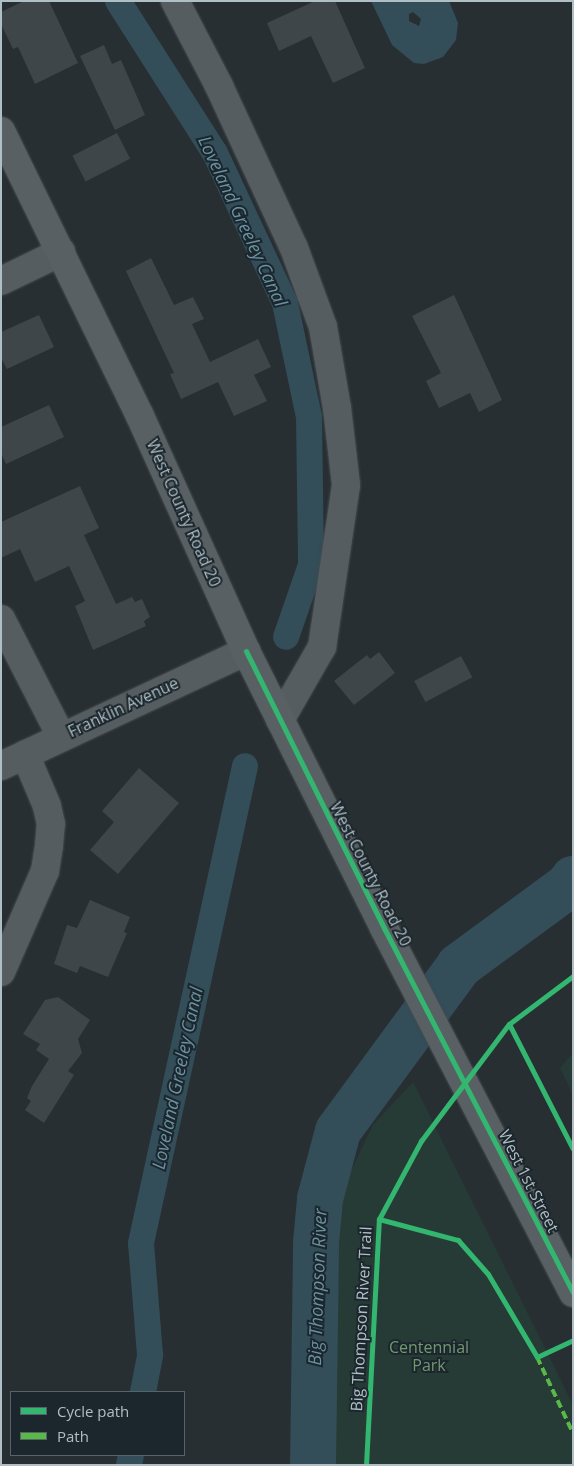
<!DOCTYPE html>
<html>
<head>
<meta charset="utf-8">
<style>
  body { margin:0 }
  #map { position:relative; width:574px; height:1466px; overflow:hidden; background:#272f33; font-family:"Open Sans",sans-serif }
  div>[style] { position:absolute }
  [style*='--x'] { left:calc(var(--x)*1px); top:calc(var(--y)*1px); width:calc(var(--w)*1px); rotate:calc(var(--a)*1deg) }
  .green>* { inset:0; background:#273b36 }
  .water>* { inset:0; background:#334d59 }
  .canal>* { height:26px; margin:-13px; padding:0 13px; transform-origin:13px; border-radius:13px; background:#334d59 }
  .river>* { height:46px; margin:-23px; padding:0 23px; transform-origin:23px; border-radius:23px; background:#334d59 }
  .building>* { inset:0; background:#3f464a; transform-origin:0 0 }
  .roads { filter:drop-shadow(0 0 1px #444b4e) drop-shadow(0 0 1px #444b4e) }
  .minor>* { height:28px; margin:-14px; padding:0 14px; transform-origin:14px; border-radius:14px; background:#565d61 }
  .major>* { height:28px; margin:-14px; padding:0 14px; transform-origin:14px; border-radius:14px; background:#586063 }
  .quiet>* { height:4px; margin-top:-2px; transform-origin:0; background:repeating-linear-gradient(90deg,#58b947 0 8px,transparent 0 12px) }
  .cycleway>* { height:5px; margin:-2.5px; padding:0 2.5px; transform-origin:2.5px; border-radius:2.5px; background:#33b770 }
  span { translate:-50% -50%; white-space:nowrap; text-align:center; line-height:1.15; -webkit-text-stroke:4px #1b272d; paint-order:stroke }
  .street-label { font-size:16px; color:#b0bec5 }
  .park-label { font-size:16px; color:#729970 }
  .water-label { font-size:18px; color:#6a92a3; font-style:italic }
  .frame { position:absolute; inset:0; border:2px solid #b0bec5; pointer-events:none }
  .legend { position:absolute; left:10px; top:1391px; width:175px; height:65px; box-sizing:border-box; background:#1b272d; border:1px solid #57636a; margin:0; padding:6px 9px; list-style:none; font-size:15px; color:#b0bec5 }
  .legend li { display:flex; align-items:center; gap:10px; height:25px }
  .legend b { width:25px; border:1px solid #57636a }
</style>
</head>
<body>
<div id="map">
  <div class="green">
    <div style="clip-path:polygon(573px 1053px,573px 1095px,560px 1068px)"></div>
    <div style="clip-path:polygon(413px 1082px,573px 1405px,573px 1465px,319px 1465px,322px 1294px,326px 1259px,345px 1183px,373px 1125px)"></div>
  </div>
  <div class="water">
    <div style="clip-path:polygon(evenodd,371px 1px,449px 1px,458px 23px,456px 40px,443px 57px,424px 64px,414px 63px,392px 45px,371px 1px,413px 12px,421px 19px,419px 26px,409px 21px,409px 14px,413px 12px)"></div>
  </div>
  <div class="canal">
    <div style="--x:118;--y:1;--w:180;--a:57.5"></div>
    <div style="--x:215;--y:153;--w:166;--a:65"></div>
    <div style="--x:285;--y:303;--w:116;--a:78.1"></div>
    <div style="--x:309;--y:417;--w:148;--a:89.2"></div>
    <div style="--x:311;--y:565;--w:76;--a:109.1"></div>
    <div style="--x:143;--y:1392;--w:38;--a:-79"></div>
    <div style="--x:150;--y:1355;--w:112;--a:-94.6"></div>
    <div style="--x:141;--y:1243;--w:488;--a:-77.7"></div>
    <div style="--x:129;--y:1465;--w:10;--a:-79"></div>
  </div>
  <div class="river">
    <div style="--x:313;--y:1465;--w:222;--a:-89.2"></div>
    <div style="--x:316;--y:1243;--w:44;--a:-84.8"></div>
    <div style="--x:320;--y:1199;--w:70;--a:-75.2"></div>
    <div style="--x:338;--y:1131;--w:205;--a:-53.7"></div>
    <div style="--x:459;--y:966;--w:135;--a:-36.3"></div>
    <div style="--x:568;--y:886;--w:9;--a:-54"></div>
  </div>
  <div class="building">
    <div style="clip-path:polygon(24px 1px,49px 1px,78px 63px,35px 84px,18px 47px,13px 49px,1px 24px,1px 12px)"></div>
    <div style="clip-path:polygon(315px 1px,335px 1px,365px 68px,333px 83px,311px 36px,279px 51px,267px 23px)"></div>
    <div style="clip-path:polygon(104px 45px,112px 64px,121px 60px,145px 115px,115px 130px,80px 56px)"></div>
    <div style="left:117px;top:133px;width:29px;height:50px;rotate:63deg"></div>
    <div style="clip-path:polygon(151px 258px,174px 305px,193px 297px,204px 319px,192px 324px,210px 362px,258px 339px,271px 367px,254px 375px,267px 401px,234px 416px,218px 382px,181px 399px,170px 374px,174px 373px,126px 271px)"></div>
    <div style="clip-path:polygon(454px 295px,502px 400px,479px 412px,470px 393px,439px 408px,426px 381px,441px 373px,412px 316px)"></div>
    <div style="clip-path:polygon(39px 315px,54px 347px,7px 369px,1px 358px,1px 332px)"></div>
    <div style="clip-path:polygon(49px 405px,64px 437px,6px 464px,1px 453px,1px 427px)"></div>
    <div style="clip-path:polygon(80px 486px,99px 528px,84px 535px,116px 604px,132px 597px,135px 602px,142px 599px,150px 617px,144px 621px,146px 626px,93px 650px,75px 606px,85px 601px,69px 566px,35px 582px,20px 549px,1px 558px,1px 522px)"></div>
    <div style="clip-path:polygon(379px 652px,395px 673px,354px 705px,334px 681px,367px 655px,370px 659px)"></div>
    <div style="left:461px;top:656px;width:24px;height:53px;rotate:62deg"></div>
    <div style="clip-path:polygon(139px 768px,179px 803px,118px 874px,90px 850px,114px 822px,102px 811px)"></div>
    <div style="clip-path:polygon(90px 900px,130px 917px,124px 932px,127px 933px,108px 977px,80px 966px,77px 973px,54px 964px,67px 925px,77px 928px)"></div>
    <div style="clip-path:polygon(58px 997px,90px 1020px,78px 1039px,82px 1053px,68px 1071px,74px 1075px,44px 1123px,25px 1110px,31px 1101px,27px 1098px,32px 1086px,49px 1059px,36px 1050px,40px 1044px,23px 1034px,45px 1000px)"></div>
  </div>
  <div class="roads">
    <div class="minor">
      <div style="--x:175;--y:1;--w:96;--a:62.6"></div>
      <div style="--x:219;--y:86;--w:179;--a:65.2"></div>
      <div style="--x:294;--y:248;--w:84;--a:69.8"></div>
      <div style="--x:323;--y:327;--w:82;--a:80.2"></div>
      <div style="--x:337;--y:408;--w:78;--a:83.3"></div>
      <div style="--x:346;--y:485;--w:164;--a:98.4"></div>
      <div style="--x:322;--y:647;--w:84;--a:119.9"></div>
      <div style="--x:1;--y:281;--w:67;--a:-25.8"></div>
      <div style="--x:1;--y:619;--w:131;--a:62.9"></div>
      <div style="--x:1;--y:766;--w:271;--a:-25.1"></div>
      <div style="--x:1;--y:972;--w:110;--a:-66.5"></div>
      <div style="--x:45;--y:871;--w:26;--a:-81"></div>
      <div style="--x:49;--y:845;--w:21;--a:-85"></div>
      <div style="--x:51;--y:824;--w:18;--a:-103"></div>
      <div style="--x:47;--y:806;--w:56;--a:-112.9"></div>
    </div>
    <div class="major">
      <div style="--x:1;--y:131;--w:317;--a:64"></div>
      <div style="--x:140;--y:416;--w:258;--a:65.7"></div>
      <div style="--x:246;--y:651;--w:309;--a:63.5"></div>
      <div style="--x:384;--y:928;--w:411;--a:62.6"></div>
    </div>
  </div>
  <div class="quiet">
    <div style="--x:537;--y:1357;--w:84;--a:64.7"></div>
  </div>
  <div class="cycleway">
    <div style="--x:246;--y:651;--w:309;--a:63.5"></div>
    <div style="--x:384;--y:928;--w:411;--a:62.6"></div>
    <div style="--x:509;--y:1024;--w:140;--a:62.9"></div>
    <div style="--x:379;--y:1219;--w:82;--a:14.9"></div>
    <div style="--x:458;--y:1240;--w:45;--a:48.6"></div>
    <div style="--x:488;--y:1274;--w:96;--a:59.4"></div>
    <div style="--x:537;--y:1357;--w:40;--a:-25"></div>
    <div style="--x:366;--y:1465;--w:246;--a:-87"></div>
    <div style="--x:379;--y:1219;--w:89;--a:-61.7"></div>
    <div style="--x:421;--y:1141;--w:146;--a:-53.1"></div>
    <div style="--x:509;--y:1024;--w:80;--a:-36.9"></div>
  </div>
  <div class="street-label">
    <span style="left:184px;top:513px;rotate:66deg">West County Road 20</span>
    <span style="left:123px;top:707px;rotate:-25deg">Franklin Avenue</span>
    <span style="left:371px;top:874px;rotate:63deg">West County Road 20</span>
    <span style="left:529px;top:1181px;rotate:63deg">West 1st Street</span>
    <span style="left:361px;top:1319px;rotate:-87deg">Big Thompson River Trail</span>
  </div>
  <div class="park-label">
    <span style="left:429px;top:1356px">Centennial<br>Park</span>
  </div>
  <div class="water-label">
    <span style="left:243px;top:221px;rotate:65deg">Loveland Greeley Canal</span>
    <span style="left:177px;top:1078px;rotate:-78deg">Loveland Greeley Canal</span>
    <span style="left:317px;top:1287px;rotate:-88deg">Big Thompson River</span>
  </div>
  <div class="frame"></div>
  <ul class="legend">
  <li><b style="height:6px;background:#33b770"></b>Cycle path</li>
  <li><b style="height:6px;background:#58b947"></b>Path</li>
  </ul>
</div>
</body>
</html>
